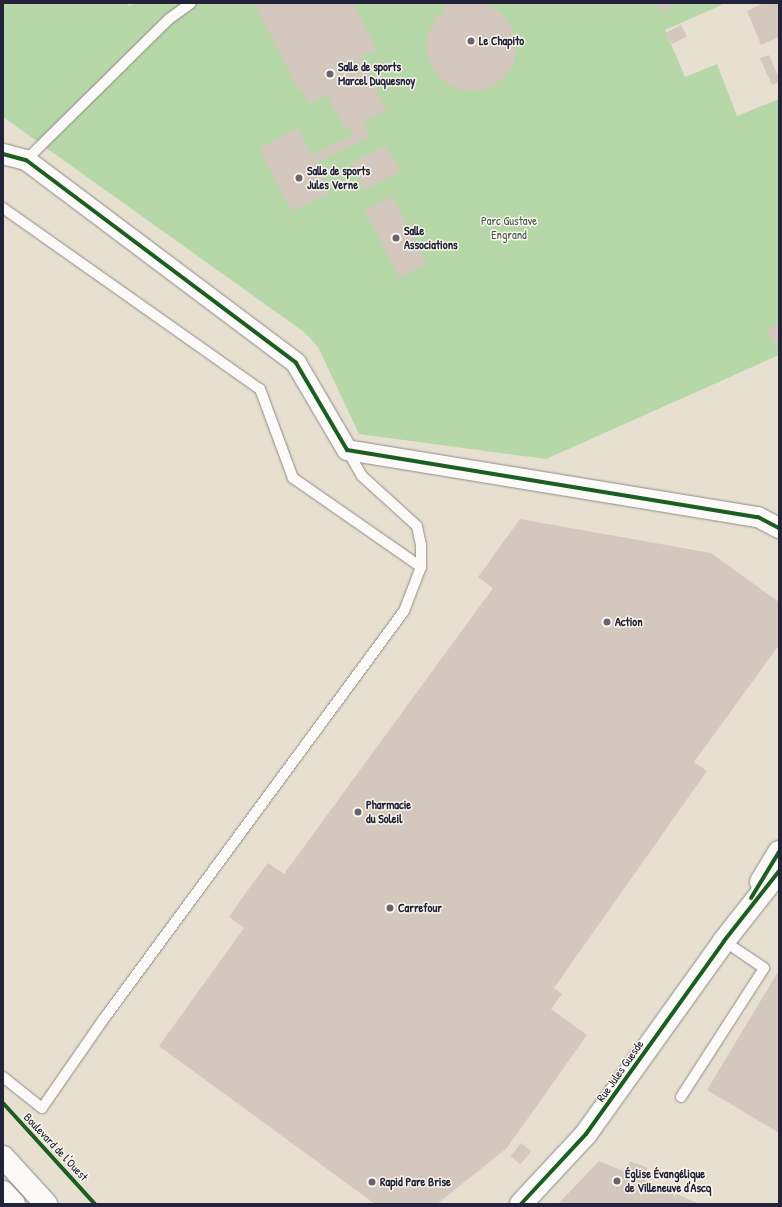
<!DOCTYPE html>
<html>
<head>
<meta charset="utf-8">
<style>
  body { margin:0 }
  #map { position:relative; width:782px; height:1207px; overflow:hidden; background:#e7e0d0; font-family:"Patrick Hand",sans-serif }
  div>[style] { position:absolute }
  [style*='--x'] { left:calc(var(--x)*1px); top:calc(var(--y)*1px); width:calc(var(--w)*1px); rotate:calc(var(--a)*1deg) }
  .green>* { inset:0; background:#b6d7a8 }
  .building>* { inset:0; background:#d4c8be; transform-origin:0 0 }
  .roads { filter:drop-shadow(0 0 1px #8e8b86) drop-shadow(0 0 1px #8e8b86) }
  .service>* { height:10px; margin:-5px; padding:0 5px; transform-origin:5px; border-radius:5px; background:#fbfaf8 }
  .minor>* { height:20px; margin:-10px; padding:0 10px; transform-origin:10px; border-radius:10px; background:#fbfaf8 }
  .tertiary>* { height:22px; margin:-11px; padding:0 11px; transform-origin:11px; border-radius:11px; background:#fbfaf8 }
  .primary>* { height:22px; margin:-11px; padding:0 11px; transform-origin:11px; border-radius:11px; background:#fbfaf8 }
  .cycleway>* { height:4px; margin:-2px; padding:0 2px; transform-origin:2px; border-radius:2px; background:#1b5e20 }
  .dots>* { width:11px; height:11px; translate:-50% -50%; box-sizing:border-box; border:2px solid #fbf7ec; border-radius:50% }
  span { translate:-50% -50%; white-space:nowrap; text-align:center; line-height:1.15; -webkit-text-stroke:3px #fbf7ec; paint-order:stroke }
  .poi-label { font-size:12px; color:#22223b; font-weight:700 }
  .left { translate:0 -50%; text-align:left }
  .park-label { font-size:12px; color:#425652 }
  .street-label { font-size:12px; color:#22223b }
  .frame { position:absolute; inset:0; border:4px solid #22223b; pointer-events:none }
</style>
</head>
<body>
<div id="map">
  <div class="green">
    <div style="clip-path:polygon(3px 3px,128px 3px,129px 6px,135px 3px,726px 3px,665px 30px,685px 77px,717px 64px,737px 116px,779px 99px,779px 355px,546px 459px,359px 434px,318px 347px,304px 332px,3px 117px)"></div>
  </div>
  <div class="building">
    <div style="clip-path:polygon(254px 3px,353px 3px,377px 49px,360px 58px,387px 110px,363px 122px,370px 136px,316px 163px,330px 192px,292px 212px,259px 148px,298px 128px,312px 155px,354px 134px,351px 128px,346px 131px,327px 95px,309px 103px,302px 90px,299px 91px)"></div>
    <div style="clip-path:polygon(440px 3px,487px 4px,499px 11px,509px 22px,515px 35px,516px 49px,513px 65px,504px 77px,492px 87px,477px 91px,461px 90px,447px 84px,436px 74px,429px 62px,426px 47px,428px 33px,435px 20px,445px 10px)"></div>
    <div style="clip-path:polygon(656px 3px,680px 3px,660px 12px)"></div>
    <div style="clip-path:polygon(764px 3px,779px 3px,779px 37px,761px 45px,747px 11px)"></div>
    <div style="left:681px;top:25px;width:13px;height:17px;rotate:63deg"></div>
    <div style="clip-path:polygon(769px 55px,779px 78px,779px 82px,772px 85px,760px 58px)"></div>
    <div style="left:386px;top:145px;width:30px;height:40px;rotate:62deg"></div>
    <div style="left:392px;top:196px;width:76px;height:31px;rotate:63deg"></div>
    <div style="clip-path:polygon(779px 323px,779px 341px,773px 344px,767px 329px)"></div>
    <div style="clip-path:polygon(520px 519px,711px 553px,779px 602px,779px 645px,694px 762px,707px 771px,554px 988px,562px 994px,551px 1009px,587px 1035px,507px 1148px,437px 1204px,375px 1204px,159px 1046px,244px 928px,229px 917px,247px 891px,268px 863px,284px 874px,493px 588px,478px 577px)"></div>
    <div style="clip-path:polygon(779px 970px,779px 1133px,707px 1090px)"></div>
    <div style="left:521px;top:1143px;width:13px;height:17px;rotate:39deg"></div>
    <div style="clip-path:polygon(599px 1161px,654px 1184px,697px 1203px,558px 1204px)"></div>
    <div style="left:630px;top:1161px;width:19px;height:9px;rotate:21deg"></div>
  </div>
  <div class="roads">
    <div class="service">
      <div style="--x:26;--y:160;--w:201;--a:-44.6"></div>
      <div style="--x:169;--y:19;--w:27;--a:-36"></div>
      <div style="--x:3;--y:208;--w:314;--a:35.2"></div>
      <div style="--x:260;--y:389;--w:95;--a:69.7"></div>
      <div style="--x:293;--y:478;--w:156;--a:34.8"></div>
      <div style="--x:3;--y:1077;--w:50;--a:38.5"></div>
      <div style="--x:42;--y:1108;--w:107;--a:-55.3"></div>
      <div style="--x:103;--y:1020;--w:508;--a:-53.65"></div>
      <div style="--x:404;--y:611;--w:47;--a:-68.9"></div>
      <div style="--x:421;--y:567;--w:22;--a:-90"></div>
      <div style="--x:421;--y:545;--w:19;--a:-102"></div>
      <div style="--x:417;--y:526;--w:74;--a:-137.7"></div>
      <div style="--x:362;--y:476;--w:30;--a:-120"></div>
      <div style="--x:681;--y:1097;--w:153;--a:-57.2"></div>
      <div style="--x:764;--y:968;--w:48;--a:-146"></div>
    </div>
    <div class="minor">
      <div style="--x:3;--y:154;--w:24;--a:15"></div>
      <div style="--x:26;--y:160;--w:338;--a:36.9"></div>
      <div style="--x:296;--y:363;--w:101;--a:59.6"></div>
      <div style="--x:347;--y:450;--w:416;--a:9.3"></div>
      <div style="--x:758;--y:517;--w:24;--a:28"></div>
    </div>
    <div class="tertiary">
      <div style="--x:761;--y:882;--w:35;--a:-59"></div>
      <div style="--x:521;--y:1204;--w:96;--a:-47.1"></div>
      <div style="--x:586;--y:1134;--w:237;--a:-54.4"></div>
      <div style="--x:724;--y:941;--w:89;--a:-51.8"></div>
    </div>
    <div class="primary">
      <div style="--x:3;--y:1157;--w:64;--a:47.5"></div>
      <div style="--x:3;--y:1192;--w:16;--a:47"></div>
    </div>
  </div>
  <div class="cycleway">
    <div style="--x:3;--y:154;--w:24;--a:15"></div>
    <div style="--x:26;--y:160;--w:338;--a:36.9"></div>
    <div style="--x:296;--y:363;--w:101;--a:59.6"></div>
    <div style="--x:347;--y:450;--w:416;--a:9.3"></div>
    <div style="--x:758;--y:517;--w:24;--a:28"></div>
    <div style="--x:751;--y:898;--w:54;--a:-58.7"></div>
    <div style="--x:3;--y:1103;--w:137;--a:47.7"></div>
    <div style="--x:521;--y:1204;--w:96;--a:-47.1"></div>
    <div style="--x:586;--y:1134;--w:237;--a:-54.4"></div>
    <div style="--x:724;--y:941;--w:89;--a:-51.8"></div>
  </div>
  <div class="dots">
    <div style="left:471px;top:41px;background:#67646f"></div>
    <div style="left:330px;top:74px;background:#67646f"></div>
    <div style="left:299px;top:178px;background:#67646f"></div>
    <div style="left:396px;top:238px;background:#67646f"></div>
    <div style="left:607px;top:622px;background:#67646f"></div>
    <div style="left:358px;top:812px;background:#67646f"></div>
    <div style="left:390px;top:908px;background:#67646f"></div>
    <div style="left:617px;top:1181px;background:#67646f"></div>
    <div style="left:372px;top:1182px;background:#67646f"></div>
  </div>
  <div class="poi-label">
    <span class="left" style="left:479px;top:41px">Le Chapito</span>
    <span class="left" style="left:338px;top:74px">Salle de sports<br>Marcel Duquesnoy</span>
    <span class="left" style="left:307px;top:178px">Salle de sports<br>Jules Verne</span>
    <span class="left" style="left:404px;top:238px">Salle<br>Associations</span>
    <span class="left" style="left:615px;top:622px">Action</span>
    <span class="left" style="left:366px;top:812px">Pharmacie<br>du Soleil</span>
    <span class="left" style="left:398px;top:908px">Carrefour</span>
    <span class="left" style="left:625px;top:1181px">Église Évangélique<br>de Villeneuve d'Ascq</span>
    <span class="left" style="left:380px;top:1182px">Rapid Pare Brise</span>
  </div>
  <div class="park-label">
    <span style="left:509px;top:228px">Parc Gustave<br>Engrand</span>
  </div>
  <div class="street-label">
    <span style="left:620px;top:1071px;rotate:-55deg">Rue Jules Guesde</span>
    <span style="left:56px;top:1147px;rotate:47deg">Boulevard de l'Ouest</span>
  </div>
  <div class="frame"></div>
</div>
</body>
</html>
